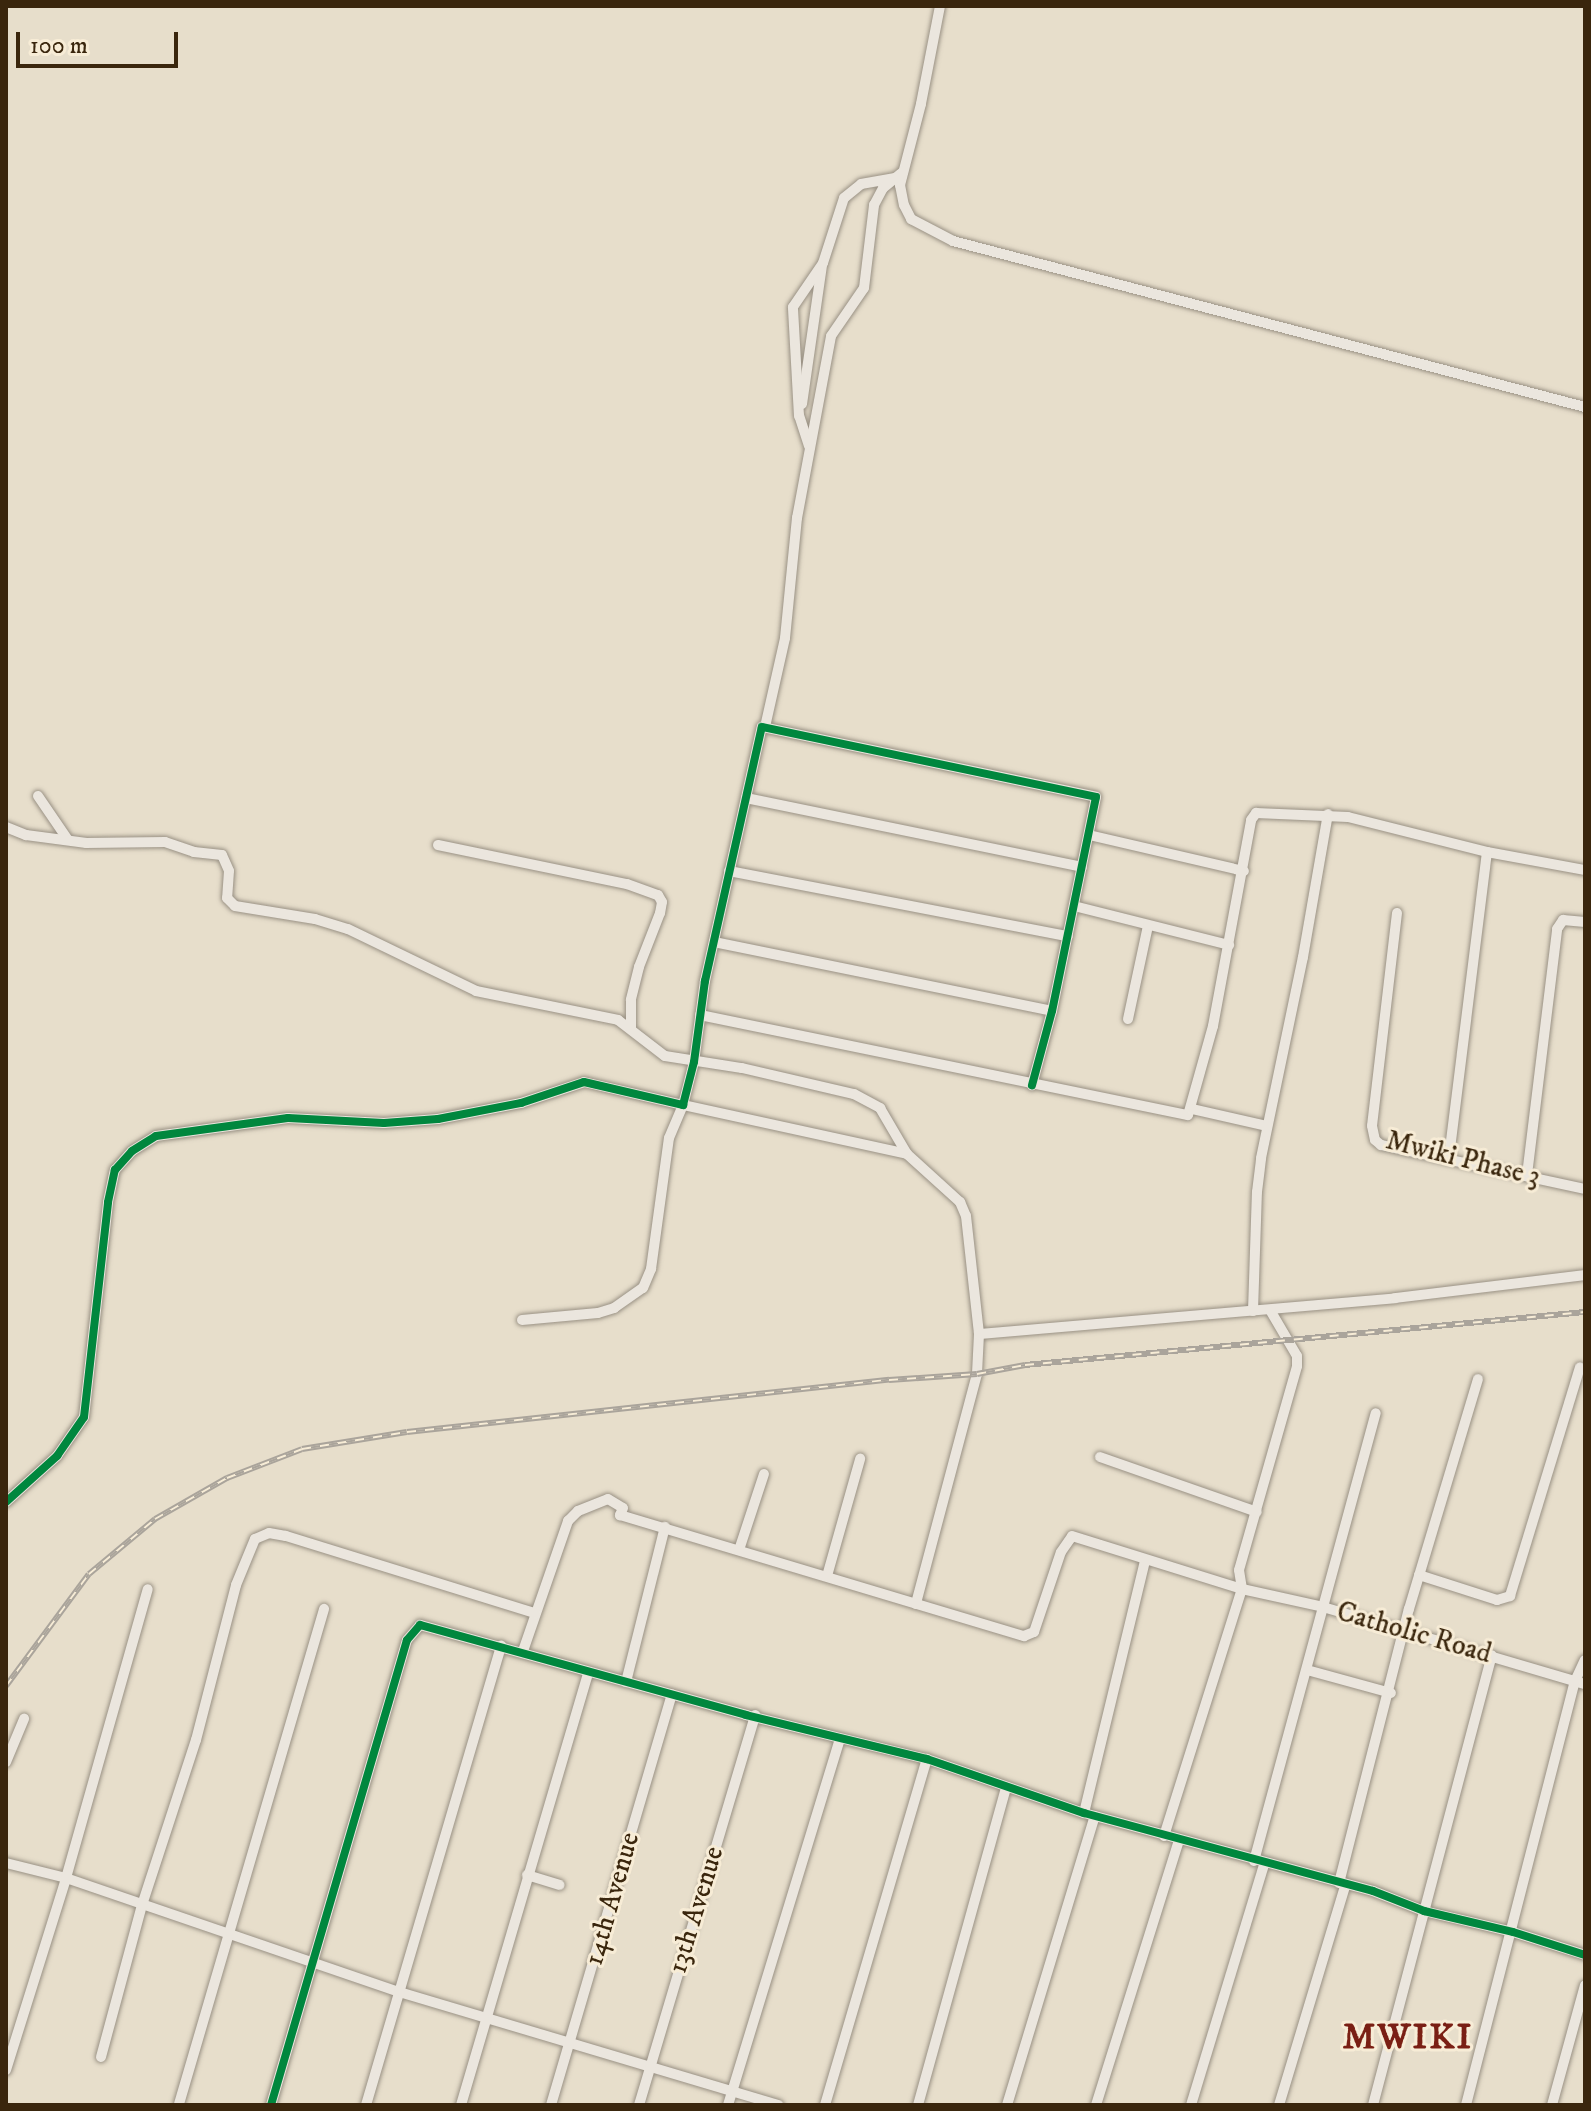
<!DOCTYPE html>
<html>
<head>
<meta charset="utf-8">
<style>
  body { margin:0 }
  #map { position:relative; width:1591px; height:2111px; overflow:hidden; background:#e7decb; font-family:"IM FELL DW Pica",serif }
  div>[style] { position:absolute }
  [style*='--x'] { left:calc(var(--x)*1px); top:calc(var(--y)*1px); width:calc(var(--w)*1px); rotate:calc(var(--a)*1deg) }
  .roads { filter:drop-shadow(0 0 2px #999184) drop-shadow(0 0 2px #999184) }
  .minor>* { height:10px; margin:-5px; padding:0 5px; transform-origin:5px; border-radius:5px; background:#ebe6de }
  .rail>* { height:6px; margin-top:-3px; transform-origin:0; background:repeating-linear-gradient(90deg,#f7ecd6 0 9px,#aaa49b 0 18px); box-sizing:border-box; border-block:2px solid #aaa49b }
  .cycleway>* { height:8px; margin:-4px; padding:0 4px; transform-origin:4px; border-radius:4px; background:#00873e }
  span { translate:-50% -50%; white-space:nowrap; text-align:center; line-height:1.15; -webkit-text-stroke:6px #f7ecd6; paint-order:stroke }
  .street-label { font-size:28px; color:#3a260d }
  .district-label { font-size:36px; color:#7a1f14; font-weight:700; letter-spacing:2px }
  .frame { position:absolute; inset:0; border:8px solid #3a260d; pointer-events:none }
  .scale { position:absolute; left:16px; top:32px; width:162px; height:36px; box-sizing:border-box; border:4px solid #3a260d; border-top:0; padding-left:10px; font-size:24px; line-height:28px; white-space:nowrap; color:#3a260d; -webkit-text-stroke:6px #f7ecd6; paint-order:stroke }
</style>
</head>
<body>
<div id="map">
  <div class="roads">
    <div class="minor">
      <div style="--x:940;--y:6;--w:100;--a:101"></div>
      <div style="--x:921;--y:104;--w:84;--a:104.5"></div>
      <div style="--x:900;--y:185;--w:20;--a:79"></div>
      <div style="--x:904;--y:205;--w:16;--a:63"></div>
      <div style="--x:911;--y:219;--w:47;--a:27.6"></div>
      <div style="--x:953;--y:241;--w:653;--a:14.72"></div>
      <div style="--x:802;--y:404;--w:139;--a:-81.8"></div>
      <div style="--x:809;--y:446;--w:32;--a:-108"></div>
      <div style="--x:799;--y:416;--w:109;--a:-93.2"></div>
      <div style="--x:793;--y:307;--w:53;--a:-55.7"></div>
      <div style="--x:823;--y:263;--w:68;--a:-72.1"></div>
      <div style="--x:844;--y:198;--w:22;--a:-39"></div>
      <div style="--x:861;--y:184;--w:36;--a:-10"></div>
      <div style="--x:765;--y:727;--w:91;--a:-77.3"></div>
      <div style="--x:785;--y:638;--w:121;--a:-84.3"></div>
      <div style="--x:797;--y:518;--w:185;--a:-79.4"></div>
      <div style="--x:831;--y:336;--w:58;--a:-55.5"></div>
      <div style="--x:864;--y:288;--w:84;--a:-83.1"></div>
      <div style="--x:874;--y:205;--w:19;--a:-62"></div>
      <div style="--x:883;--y:188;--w:26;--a:-39"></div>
      <div style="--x:38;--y:796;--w:53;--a:55.7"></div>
      <div style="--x:746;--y:798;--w:343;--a:11.6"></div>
      <div style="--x:6;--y:827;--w:22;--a:22"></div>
      <div style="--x:26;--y:835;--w:61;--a:7.6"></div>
      <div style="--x:86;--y:843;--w:79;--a:-0.7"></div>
      <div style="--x:165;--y:842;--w:31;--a:19"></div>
      <div style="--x:194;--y:852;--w:28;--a:6"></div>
      <div style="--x:222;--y:855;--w:17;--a:66"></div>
      <div style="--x:229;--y:871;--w:27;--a:94"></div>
      <div style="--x:227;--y:898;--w:11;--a:45"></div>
      <div style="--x:235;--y:906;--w:81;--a:9.2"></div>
      <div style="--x:315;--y:919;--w:34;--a:17"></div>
      <div style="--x:348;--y:929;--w:142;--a:25.8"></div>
      <div style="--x:476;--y:991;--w:145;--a:11.5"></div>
      <div style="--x:618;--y:1020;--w:59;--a:37.5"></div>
      <div style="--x:665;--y:1056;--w:78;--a:8.9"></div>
      <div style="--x:742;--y:1068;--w:115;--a:13.1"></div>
      <div style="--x:854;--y:1094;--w:30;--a:28"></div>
      <div style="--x:880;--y:1108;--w:53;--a:59.6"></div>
      <div style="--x:907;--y:1154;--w:72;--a:42.2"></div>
      <div style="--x:960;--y:1202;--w:15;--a:67"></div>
      <div style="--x:966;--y:1216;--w:119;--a:83.7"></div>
      <div style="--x:979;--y:1334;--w:40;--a:92.9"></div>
      <div style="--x:977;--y:1374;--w:238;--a:104.9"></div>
      <div style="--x:1089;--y:835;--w:159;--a:13.1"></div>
      <div style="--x:438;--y:845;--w:193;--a:11.7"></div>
      <div style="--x:627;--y:884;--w:33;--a:20"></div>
      <div style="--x:658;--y:895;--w:8;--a:60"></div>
      <div style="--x:662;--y:902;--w:11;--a:100"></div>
      <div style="--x:660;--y:913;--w:58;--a:111.3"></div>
      <div style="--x:639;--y:967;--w:34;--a:104"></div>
      <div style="--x:631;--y:1000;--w:28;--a:90"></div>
      <div style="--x:729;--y:871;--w:345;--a:10.9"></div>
      <div style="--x:1074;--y:906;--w:160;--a:14.1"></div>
      <div style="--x:1397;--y:913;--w:214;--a:96.7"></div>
      <div style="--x:1372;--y:1126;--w:14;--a:78"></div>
      <div style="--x:1375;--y:1140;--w:8;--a:40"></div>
      <div style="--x:1381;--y:1145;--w:209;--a:12.2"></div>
      <div style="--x:714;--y:942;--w:345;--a:11.5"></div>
      <div style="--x:700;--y:1015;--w:498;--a:11.6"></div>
      <div style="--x:1188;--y:1115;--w:92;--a:-74.3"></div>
      <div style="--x:1213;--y:1026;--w:209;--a:-79.5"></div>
      <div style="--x:1251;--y:820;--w:9;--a:-54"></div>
      <div style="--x:1256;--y:813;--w:92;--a:2.5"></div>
      <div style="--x:1348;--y:817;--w:143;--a:14.1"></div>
      <div style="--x:1487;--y:852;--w:100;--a:10.4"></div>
      <div style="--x:1128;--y:1019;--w:95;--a:-77.9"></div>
      <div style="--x:1192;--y:1109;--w:77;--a:12.8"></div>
      <div style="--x:1449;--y:1157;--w:307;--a:-82.9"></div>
      <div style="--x:1527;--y:1175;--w:248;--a:-83"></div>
      <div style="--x:1557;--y:929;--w:11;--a:-56"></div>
      <div style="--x:1563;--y:920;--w:22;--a:5"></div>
      <div style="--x:1253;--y:1311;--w:119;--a:-88.1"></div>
      <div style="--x:1257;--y:1192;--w:34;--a:-83"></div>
      <div style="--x:1261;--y:1158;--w:205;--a:-78.2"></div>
      <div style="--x:1303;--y:957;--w:145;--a:-80.1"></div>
      <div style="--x:522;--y:1320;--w:76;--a:-5.3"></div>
      <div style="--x:598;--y:1313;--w:17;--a:-17"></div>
      <div style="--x:614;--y:1308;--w:35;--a:-35"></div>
      <div style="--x:643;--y:1288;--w:21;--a:-67"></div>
      <div style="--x:651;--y:1269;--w:132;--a:-82.2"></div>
      <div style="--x:669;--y:1138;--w:36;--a:-67"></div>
      <div style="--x:683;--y:1105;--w:229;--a:12.3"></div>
      <div style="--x:979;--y:1334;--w:418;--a:-4.9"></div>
      <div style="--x:1395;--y:1298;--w:191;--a:-6.9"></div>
      <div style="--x:1100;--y:1457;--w:166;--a:19.3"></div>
      <div style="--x:6;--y:1502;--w:69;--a:-42"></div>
      <div style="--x:57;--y:1456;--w:47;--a:-55.3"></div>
      <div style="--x:84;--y:1417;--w:216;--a:-83.6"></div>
      <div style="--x:108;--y:1202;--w:33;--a:-78"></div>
      <div style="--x:115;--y:1170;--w:25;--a:-48"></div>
      <div style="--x:132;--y:1151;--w:28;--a:-32"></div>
      <div style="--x:156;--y:1136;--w:133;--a:-7.8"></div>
      <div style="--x:288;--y:1118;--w:96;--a:3"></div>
      <div style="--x:384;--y:1123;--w:54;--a:-4.2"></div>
      <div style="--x:438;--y:1119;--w:85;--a:-10.9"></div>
      <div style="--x:521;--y:1103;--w:66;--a:-18.4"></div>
      <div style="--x:584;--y:1082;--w:102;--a:13.1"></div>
      <div style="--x:683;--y:1105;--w:44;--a:-75.7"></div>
      <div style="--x:694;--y:1062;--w:82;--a:-82.3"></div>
      <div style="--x:705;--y:981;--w:260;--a:-77.4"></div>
      <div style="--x:762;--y:727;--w:341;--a:11.8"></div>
      <div style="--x:1096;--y:797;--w:218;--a:101.6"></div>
      <div style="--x:1052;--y:1011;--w:77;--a:105.1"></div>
      <div style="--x:739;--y:1550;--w:80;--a:-71.8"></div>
      <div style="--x:1419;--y:1575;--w:82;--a:17.8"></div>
      <div style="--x:1497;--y:1600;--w:14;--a:-17"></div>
      <div style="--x:1510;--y:1596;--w:239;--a:-73"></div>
      <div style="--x:827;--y:1576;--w:122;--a:-74.2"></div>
      <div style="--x:523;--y:1651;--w:138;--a:-70.9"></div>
      <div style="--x:568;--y:1521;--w:14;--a:-45"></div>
      <div style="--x:578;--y:1511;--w:32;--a:-22"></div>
      <div style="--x:608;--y:1499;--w:17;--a:31"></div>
      <div style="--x:623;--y:1508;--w:8;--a:113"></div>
      <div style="--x:620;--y:1515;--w:422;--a:16.7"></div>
      <div style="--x:1024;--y:1636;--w:11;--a:-22"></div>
      <div style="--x:1034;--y:1632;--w:84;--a:-71.4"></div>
      <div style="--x:1061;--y:1552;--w:19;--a:-55"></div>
      <div style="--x:1072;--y:1536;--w:178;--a:17.3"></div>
      <div style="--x:1242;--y:1589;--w:83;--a:12.5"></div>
      <div style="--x:1323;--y:1607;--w:273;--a:16.4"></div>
      <div style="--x:1307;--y:1670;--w:87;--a:15.3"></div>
      <div style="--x:626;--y:1682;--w:160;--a:-75.9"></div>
      <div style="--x:6;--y:1762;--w:47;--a:-67.3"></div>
      <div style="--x:1084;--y:1813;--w:259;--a:-76.4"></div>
      <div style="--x:1164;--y:1836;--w:259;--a:-72.5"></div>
      <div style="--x:1242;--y:1589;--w:19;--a:-99"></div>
      <div style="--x:1239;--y:1570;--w:212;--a:-74.1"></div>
      <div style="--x:1297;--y:1366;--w:10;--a:-90"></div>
      <div style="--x:1297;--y:1356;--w:53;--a:-120.4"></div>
      <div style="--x:1254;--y:1861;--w:464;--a:-74.8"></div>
      <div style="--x:6;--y:1863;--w:62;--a:14"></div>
      <div style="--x:66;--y:1878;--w:352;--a:18.9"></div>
      <div style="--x:399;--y:1992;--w:396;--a:16.6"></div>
      <div style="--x:527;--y:1875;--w:34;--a:17"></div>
      <div style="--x:1339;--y:1883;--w:283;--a:-75.7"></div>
      <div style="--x:1409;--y:1609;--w:240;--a:-73.3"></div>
      <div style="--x:101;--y:2057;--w:157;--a:-74.9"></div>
      <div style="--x:142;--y:1905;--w:174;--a:-71.9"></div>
      <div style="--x:196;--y:1740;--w:160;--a:-75.5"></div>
      <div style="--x:236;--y:1585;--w:50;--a:-67.6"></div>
      <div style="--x:255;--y:1539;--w:15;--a:-23"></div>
      <div style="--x:269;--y:1533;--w:17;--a:10"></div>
      <div style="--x:286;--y:1536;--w:261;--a:17.2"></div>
      <div style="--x:6;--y:2070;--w:201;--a:-72.6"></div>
      <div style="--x:66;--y:1878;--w:300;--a:-74.2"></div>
      <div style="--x:179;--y:2104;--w:516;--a:-73.67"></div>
      <div style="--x:271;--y:2105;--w:484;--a:-73.7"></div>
      <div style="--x:407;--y:1640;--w:20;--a:-49"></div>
      <div style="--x:420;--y:1625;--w:338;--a:15.4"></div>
      <div style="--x:746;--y:1715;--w:186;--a:13.7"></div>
      <div style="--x:927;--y:1759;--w:166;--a:19"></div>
      <div style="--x:1084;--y:1813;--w:299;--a:15.1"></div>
      <div style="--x:1373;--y:1891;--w:55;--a:21.4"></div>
      <div style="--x:1424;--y:1911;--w:91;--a:13.3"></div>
      <div style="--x:1513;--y:1932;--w:76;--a:17.7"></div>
      <div style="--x:366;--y:2105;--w:479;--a:-73.6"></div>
      <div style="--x:461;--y:2105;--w:450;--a:-73.6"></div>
      <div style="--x:551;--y:2105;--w:428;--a:-73.6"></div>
      <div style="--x:639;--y:2105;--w:407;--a:-73.4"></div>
      <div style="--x:728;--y:2105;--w:383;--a:-73"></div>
      <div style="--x:825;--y:2105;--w:361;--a:-73.6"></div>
      <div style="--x:918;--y:2105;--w:329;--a:-74.5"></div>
      <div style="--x:1007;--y:2105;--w:302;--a:-73.1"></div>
      <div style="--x:1096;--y:2105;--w:278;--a:-72.6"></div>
      <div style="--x:1191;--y:2105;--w:251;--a:-73.1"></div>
      <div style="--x:1279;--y:2105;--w:229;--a:-73.2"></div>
      <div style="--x:1373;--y:2105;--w:465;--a:-75.2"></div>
      <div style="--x:1466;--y:2105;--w:438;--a:-75.6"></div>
      <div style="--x:1575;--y:1681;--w:23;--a:-65"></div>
      <div style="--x:1552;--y:2105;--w:124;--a:-74.6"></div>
    </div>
  </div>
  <div class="rail">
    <div style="--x:6;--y:1686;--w:139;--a:-53.5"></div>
    <div style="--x:89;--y:1574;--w:86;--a:-39.8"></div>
    <div style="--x:155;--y:1519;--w:83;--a:-29.7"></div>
    <div style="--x:227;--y:1478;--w:80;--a:-21.1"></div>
    <div style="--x:302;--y:1449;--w:106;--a:-9.2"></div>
    <div style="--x:407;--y:1432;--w:485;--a:-6.2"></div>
    <div style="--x:889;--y:1380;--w:88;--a:-3.9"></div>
    <div style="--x:977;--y:1374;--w:49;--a:-10.6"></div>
    <div style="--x:1025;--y:1365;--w:563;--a:-5.41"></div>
  </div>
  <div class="cycleway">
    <div style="--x:6;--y:1502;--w:69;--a:-42"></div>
    <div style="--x:57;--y:1456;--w:47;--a:-55.3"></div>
    <div style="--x:84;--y:1417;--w:216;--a:-83.6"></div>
    <div style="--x:108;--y:1202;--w:33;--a:-78"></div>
    <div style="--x:115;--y:1170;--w:25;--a:-48"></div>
    <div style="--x:132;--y:1151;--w:28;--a:-32"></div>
    <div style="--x:156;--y:1136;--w:133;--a:-7.8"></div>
    <div style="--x:288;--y:1118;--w:96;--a:3"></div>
    <div style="--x:384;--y:1123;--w:54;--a:-4.2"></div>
    <div style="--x:438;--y:1119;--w:85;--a:-10.9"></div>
    <div style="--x:521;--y:1103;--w:66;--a:-18.4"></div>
    <div style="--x:584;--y:1082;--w:102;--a:13.1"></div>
    <div style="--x:683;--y:1105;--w:44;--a:-75.7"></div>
    <div style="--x:694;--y:1062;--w:82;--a:-82.3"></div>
    <div style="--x:705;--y:981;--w:260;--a:-77.4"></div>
    <div style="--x:762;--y:727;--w:341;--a:11.8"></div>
    <div style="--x:1096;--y:797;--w:218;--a:101.6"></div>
    <div style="--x:1052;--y:1011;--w:77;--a:105.1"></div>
    <div style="--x:271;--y:2105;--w:484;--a:-73.7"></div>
    <div style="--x:407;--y:1640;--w:20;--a:-49"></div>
    <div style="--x:420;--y:1625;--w:338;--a:15.4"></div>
    <div style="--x:746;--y:1715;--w:186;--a:13.7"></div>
    <div style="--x:927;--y:1759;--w:166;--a:19"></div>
    <div style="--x:1084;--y:1813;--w:299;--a:15.1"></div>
    <div style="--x:1373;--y:1891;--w:55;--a:21.4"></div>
    <div style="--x:1424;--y:1911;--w:91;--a:13.3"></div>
    <div style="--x:1513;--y:1932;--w:76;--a:17.7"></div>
  </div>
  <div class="street-label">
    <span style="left:1463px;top:1159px;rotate:14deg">Mwiki Phase 3</span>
    <span style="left:1414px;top:1633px;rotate:16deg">Catholic Road</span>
    <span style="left:612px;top:1899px;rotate:-74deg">14th Avenue</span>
    <span style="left:696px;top:1910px;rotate:-73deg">13th Avenue</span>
  </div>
  <div class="district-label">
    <span style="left:1408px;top:2038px">MWIKI</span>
  </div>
  <div class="frame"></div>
  <div class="scale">100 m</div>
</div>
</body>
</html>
